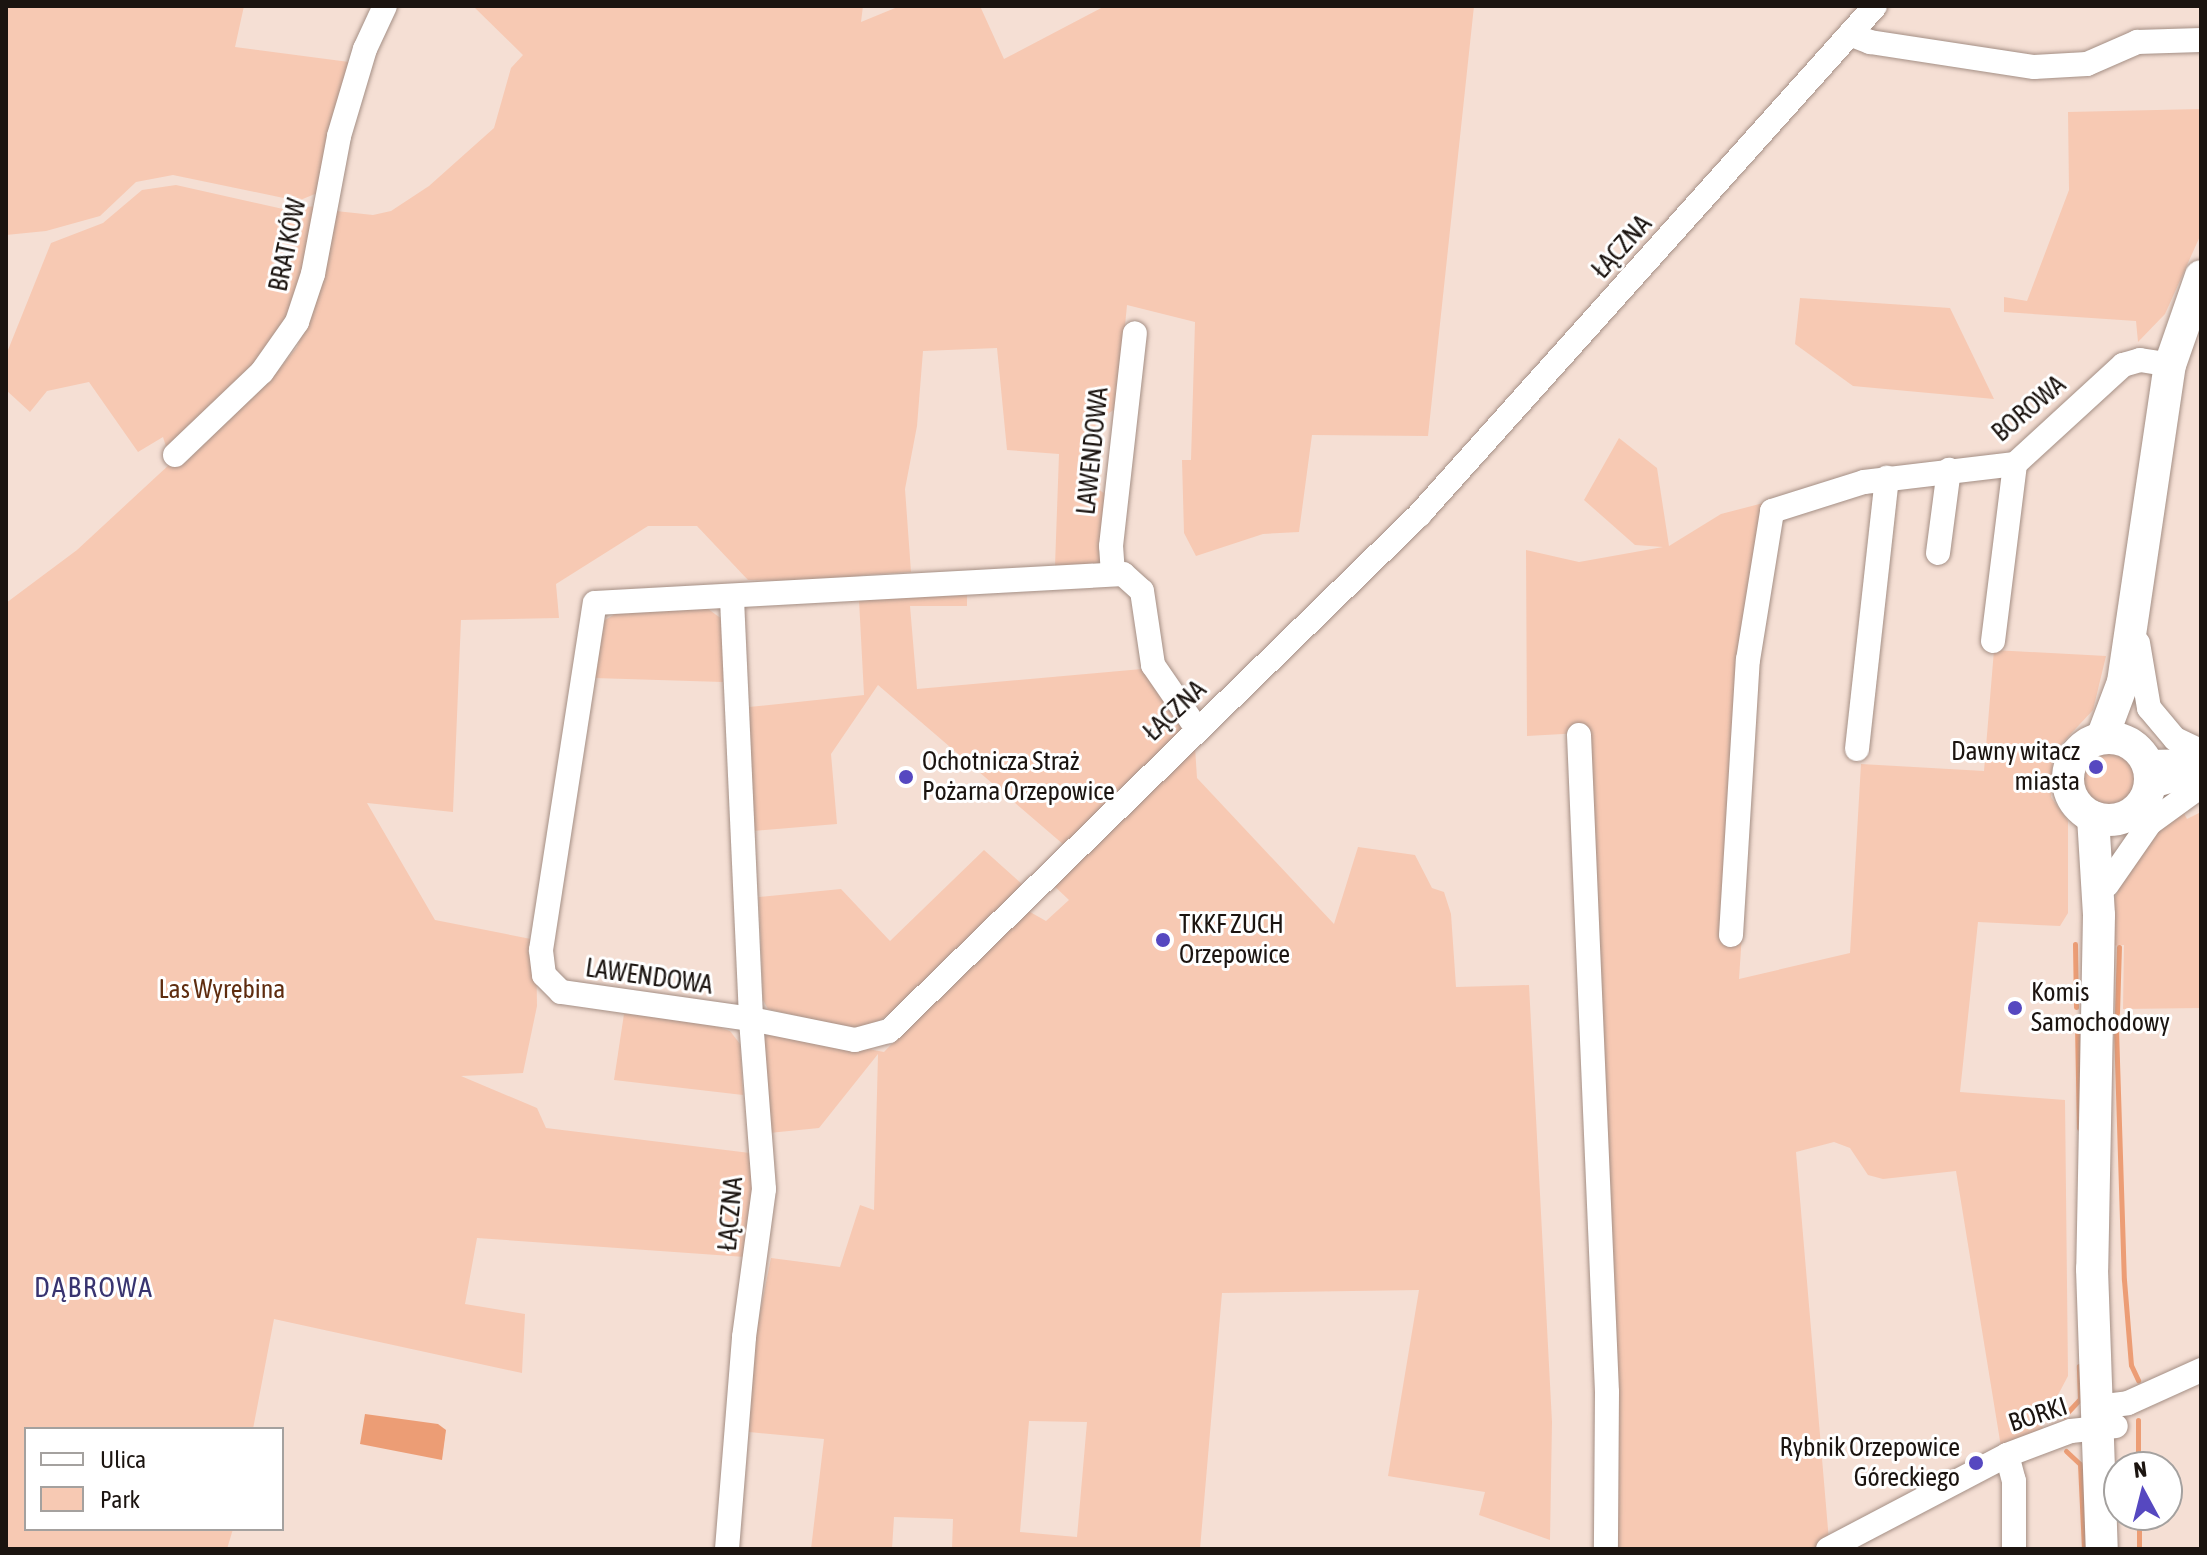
<!DOCTYPE html>
<html>
<head>
<meta charset="utf-8">
<style>
  body { margin:0 }
  #map { position:relative; width:2207px; height:1555px; overflow:hidden; background:#f5dfd4; font-family:"Asap Condensed",sans-serif }
  div>[style] { position:absolute }
  [style*='--x'] { left:calc(var(--x)*1px); top:calc(var(--y)*1px); width:calc(var(--w)*1px); rotate:calc(var(--a)*1deg) }
  .green>* { inset:0; background:#f7c9b3 }
  .round { border-radius:50% }
  .water>* { inset:0; background:#ec9d75 }
  .stream>* { height:5px; margin:-2.5px; padding:0 2.5px; transform-origin:2.5px; border-radius:2.5px; background:#ec9d75 }
  .roads { filter:drop-shadow(0 0 2px #a48f85) drop-shadow(0 0 2px #a48f85) }
  .minor>* { height:24px; margin:-12px; padding:0 12px; transform-origin:12px; border-radius:12px; background:#fff }
  .major>* { height:32px; margin:-16px; padding:0 16px; transform-origin:16px; border-radius:16px; background:#fff }
  .major>.ring { margin:-16px; padding:0; box-sizing:content-box; background:none; border:32px solid #fff; border-radius:50% }
  .dots>* { width:22px; height:22px; translate:-50% -50%; box-sizing:border-box; border:4px solid #fff; border-radius:50% }
  span { translate:-50% -50%; white-space:nowrap; text-align:center; line-height:1.15; -webkit-text-stroke:6px #fff; paint-order:stroke }
  .street-label { font-size:26px; color:#1b1410 }
  .poi-label { font-size:26px; color:#1b1410 }
  .right { translate:-100% -50%; text-align:right }
  .left { translate:0 -50%; text-align:left }
  .park-label { font-size:26px; color:#5f2d10 }
  .neighbourhood-label { font-size:28px; color:#383470; letter-spacing:2px }
  .frame { position:absolute; inset:0; border:8px solid #1b1410; pointer-events:none }
  .legend { position:absolute; left:24px; top:1427px; width:260px; height:104px; box-sizing:border-box; background:#fff; border:2px solid #a4a19f; margin:0; padding:10px 14px; list-style:none; font-size:24px; color:#1b1410 }
  .legend li { display:flex; align-items:center; gap:16px; height:40px }
  .legend b { width:40px; border:2px solid #a4a19f }
  .north { position:absolute; left:2103px; top:1451px; width:80px; height:80px; box-sizing:border-box; background:#fff; border:2px solid #a4a19f; border-radius:50%; rotate:353deg; font-size:22px; font-weight:700; line-height:32px; text-align:center; color:#1b1410 }
  .north::after { content:''; display:block; margin:auto; width:28px; height:36px; background:#5648c0; clip-path:polygon(50% 0,100% 100%,50% 72%,0 100%) }
</style>
</head>
<body>
<div id="map">
  <div class="green">
    <div style="clip-path:polygon(6px 6px,244px 6px,235px 47px,349px 62px,322px 191px,298px 201px,173px 175px,136px 182px,100px 216px,46px 231px,6px 235px)"></div>
    <div style="clip-path:polygon(473px 6px,863px 6px,861px 22px,900px 6px,980px 6px,1004px 59px,1105px 6px,1474px 6px,1428px 436px,1312px 435px,1299px 532px,1263px 534px,1196px 556px,1184px 533px,1182px 460px,1191px 460px,1195px 322px,1127px 305px,1117px 408px,1096px 421px,1090px 484px,1110px 497px,1105px 563px,1055px 566px,1059px 454px,1007px 450px,997px 348px,923px 351px,917px 426px,905px 489px,911px 572px,863px 575px,843px 582px,748px 580px,697px 526px,648px 526px,556px 584px,559px 618px,461px 620px,453px 812px,367px 803px,435px 920px,536px 940px,537px 1006px,523px 1073px,461px 1076px,537px 1108px,546px 1128px,750px 1153px,755px 1176px,745px 1257px,477px 1238px,465px 1304px,525px 1314px,522px 1373px,274px 1319px,253px 1429px,26px 1429px,26px 1529px,233px 1529px,227px 1549px,6px 1549px,6px 603px,77px 550px,171px 463px,185px 463px,277px 372px,297px 347px,311px 313px,336px 211px,373px 215px,391px 211px,429px 186px,494px 128px,511px 68px,523px 55px)"></div>
    <div style="clip-path:polygon(2201px 109px,2201px 234px,2165px 314px,2138px 342px,2136px 321px,2004px 312px,2004px 297px,2027px 301px,2069px 190px,2068px 112px)"></div>
    <div style="clip-path:polygon(176px 185px,283px 209px,318px 206px,287px 330px,168px 453px,163px 437px,138px 452px,89px 382px,47px 391px,30px 412px,6px 390px,6px 355px,51px 243px,103px 223px,142px 190px)"></div>
    <div style="clip-path:polygon(1800px 298px,1950px 308px,1994px 399px,1853px 386px,1795px 344px)"></div>
    <div style="clip-path:polygon(1619px 438px,1657px 468px,1669px 546px,1721px 514px,1771px 501px,1739px 979px,1850px 953px,1861px 764px,1984px 771px,1994px 650px,2106px 656px,2093px 710px,2053px 753px,2051px 797px,2068px 821px,2068px 913px,2060px 926px,1978px 922px,1960px 1092px,2065px 1100px,2068px 1376px,2042px 1425px,2044px 1431px,2001px 1447px,1956px 1171px,1883px 1179px,1868px 1175px,1850px 1148px,1834px 1142px,1796px 1152px,1829px 1541px,1811px 1549px,1612px 1549px,1581px 733px,1527px 736px,1526px 550px,1579px 562px,1663px 547px,1635px 545px,1584px 500px)"></div>
    <div style="clip-path:polygon(967px 595px,967px 606px,910px 606px,917px 689px,1142px 669px,1191px 728px,1064px 845px,878px 685px,831px 754px,837px 824px,753px 831px,749px 707px,864px 695px,859px 600px)"></div>
    <div style="clip-path:polygon(704px 606px,726px 622px,723px 682px,594px 678px,605px 620px,624px 609px)"></div>
    <div style="clip-path:polygon(evenodd,1195px 747px,1197px 778px,1334px 924px,1358px 847px,1415px 855px,1432px 888px,1444px 892px,1451px 914px,1456px 987px,1529px 985px,1552px 1422px,1550px 1540px,1479px 1515px,1485px 1492px,1388px 1476px,1419px 1290px,1222px 1293px,1200px 1549px,952px 1549px,953px 1519px,894px 1517px,892px 1549px,811px 1549px,824px 1439px,749px 1432px,754px 1343px,771px 1258px,840px 1267px,860px 1205px,874px 1210px,878px 1054px,819px 1128px,769px 1133px,760px 1046px,768px 1033px,778px 1032px,884px 1052px,1023px 908px,1046px 921px,1069px 900px,1050px 882px,1195px 747px,1029px 1421px,1087px 1422px,1077px 1537px,1020px 1532px,1029px 1421px)"></div>
    <div class="round" style="left:2082px;top:750px;width:56px;height:56px"></div>
    <div style="clip-path:polygon(2181px 808px,2187px 819px,2201px 812px,2201px 1008px,2123px 1009px,2124px 945px,2109px 946px,2115px 898px,2129px 864px)"></div>
    <div style="clip-path:polygon(984px 850px,1024px 886px,906px 1002px,872px 1026px,854px 1029px,768px 1009px,763px 1000px,759px 897px,841px 889px,890px 941px)"></div>
    <div style="clip-path:polygon(624px 1014px,694px 1019px,730px 1031px,740px 1044px,743px 1095px,614px 1080px)"></div>
  </div>
  <div class="water">
    <div style="clip-path:polygon(365px 1414px,438px 1424px,446px 1430px,442px 1460px,360px 1444px)"></div>
  </div>
  <div class="stream">
    <div style="--x:2075;--y:944;--w:63;--a:89.1"></div>
    <div style="--x:2117;--y:1013;--w:66;--a:-88.3"></div>
    <div style="--x:2077;--y:1026;--w:102;--a:88.9"></div>
    <div style="--x:2116;--y:1029;--w:251;--a:88.2"></div>
    <div style="--x:2124;--y:1280;--w:85;--a:85.3"></div>
    <div style="--x:2131;--y:1365;--w:17;--a:65"></div>
    <div style="--x:2064;--y:1416;--w:23;--a:-47"></div>
    <div style="--x:2080;--y:1399;--w:33;--a:-92"></div>
    <div style="--x:2138;--y:1420;--w:47;--a:90"></div>
    <div style="--x:2066;--y:1451;--w:19;--a:43"></div>
    <div style="--x:2080;--y:1464;--w:85;--a:87.3"></div>
    <div style="--x:2139;--y:1549;--w:34;--a:-90"></div>
  </div>
  <div class="roads">
    <div class="minor">
      <div style="--x:1850;--y:34;--w:22;--a:22"></div>
      <div style="--x:1870;--y:42;--w:166;--a:8.7"></div>
      <div style="--x:2034;--y:67;--w:53;--a:-3.2"></div>
      <div style="--x:2087;--y:64;--w:55;--a:-23.7"></div>
      <div style="--x:2137;--y:42;--w:64;--a:-1.8"></div>
      <div style="--x:175;--y:455;--w:120;--a:-43.7"></div>
      <div style="--x:262;--y:372;--w:61;--a:-55"></div>
      <div style="--x:297;--y:322;--w:51;--a:-71.6"></div>
      <div style="--x:313;--y:274;--w:140;--a:-79.3"></div>
      <div style="--x:339;--y:136;--w:91;--a:-73.4"></div>
      <div style="--x:365;--y:49;--w:47;--a:-65.1"></div>
      <div style="--x:1938;--y:553;--w:84;--a:-82.5"></div>
      <div style="--x:1113;--y:574;--w:28;--a:-94"></div>
      <div style="--x:1111;--y:546;--w:214;--a:-83.6"></div>
      <div style="--x:732;--y:599;--w:420;--a:87.4"></div>
      <div style="--x:751;--y:1019;--w:192;--a:-171.9"></div>
      <div style="--x:561;--y:992;--w:24;--a:-135"></div>
      <div style="--x:544;--y:975;--w:25;--a:-97"></div>
      <div style="--x:541;--y:950;--w:351;--a:-81.2"></div>
      <div style="--x:595;--y:603;--w:529;--a:-3.14"></div>
      <div style="--x:1123;--y:574;--w:25;--a:42"></div>
      <div style="--x:1142;--y:591;--w:75;--a:81.5"></div>
      <div style="--x:1153;--y:665;--w:78;--a:55.5"></div>
      <div style="--x:1993;--y:641;--w:178;--a:-82.9"></div>
      <div style="--x:2138;--y:643;--w:66;--a:80.4"></div>
      <div style="--x:2149;--y:708;--w:40;--a:50"></div>
      <div style="--x:2175;--y:739;--w:29;--a:25"></div>
      <div style="--x:1579;--y:735;--w:658;--a:87.56"></div>
      <div style="--x:1607;--y:1392;--w:157;--a:90.4"></div>
      <div style="--x:1857;--y:749;--w:273;--a:-83.7"></div>
      <div style="--x:2147;--y:762;--w:54;--a:-1.1"></div>
      <div style="--x:2149;--y:787;--w:54;--a:-16.1"></div>
      <div style="--x:2107;--y:885;--w:75;--a:-55.3"></div>
      <div style="--x:2150;--y:823;--w:63;--a:-36"></div>
      <div style="--x:1731;--y:935;--w:276;--a:-86.5"></div>
      <div style="--x:1748;--y:660;--w:151;--a:-80.8"></div>
      <div style="--x:1772;--y:511;--w:96;--a:-17.5"></div>
      <div style="--x:1864;--y:482;--w:152;--a:-6.8"></div>
      <div style="--x:2015;--y:464;--w:147;--a:-42.5"></div>
      <div style="--x:2123;--y:365;--w:18;--a:-16"></div>
      <div style="--x:2140;--y:360;--w:30;--a:9"></div>
      <div style="--x:2097;--y:1407;--w:31;--a:-7"></div>
      <div style="--x:2128;--y:1403;--w:80;--a:-24.3"></div>
      <div style="--x:2007;--y:1455;--w:27;--a:75"></div>
      <div style="--x:2014;--y:1481;--w:68;--a:90"></div>
      <div style="--x:727;--y:1549;--w:213;--a:-85.4"></div>
      <div style="--x:744;--y:1337;--w:149;--a:-82.3"></div>
      <div style="--x:764;--y:1189;--w:170;--a:-94.4"></div>
      <div style="--x:751;--y:1019;--w:106;--a:11.4"></div>
      <div style="--x:855;--y:1040;--w:35;--a:-15"></div>
      <div style="--x:889;--y:1031;--w:740;--a:-44.23"></div>
      <div style="--x:1419;--y:515;--w:683;--a:-48.14"></div>
      <div style="--x:1828;--y:1549;--w:202;--a:-27.7"></div>
      <div style="--x:2007;--y:1455;--w:68;--a:-20.6"></div>
      <div style="--x:2071;--y:1431;--w:45;--a:-6.3"></div>
    </div>
    <div class="major">
      <div class="ring" style="left:2068px;top:738px;width:50px;height:50px"></div>
      <div style="--x:2102;--y:738;--w:60;--a:-69.4"></div>
      <div style="--x:2123;--y:682;--w:320;--a:-81.6"></div>
      <div style="--x:2170;--y:365;--w:94;--a:-70.8"></div>
      <div style="--x:2093;--y:817;--w:98;--a:86.5"></div>
      <div style="--x:2099;--y:915;--w:354;--a:91.1"></div>
      <div style="--x:2092;--y:1269;--w:280;--a:88"></div>
    </div>
  </div>
  <div class="dots">
    <div style="left:2096px;top:767px;background:#5648c0"></div>
    <div style="left:906px;top:777px;background:#5648c0"></div>
    <div style="left:1163px;top:940px;background:#5648c0"></div>
    <div style="left:2015px;top:1008px;background:#5648c0"></div>
    <div style="left:1976px;top:1463px;background:#5648c0"></div>
  </div>
  <div class="street-label">
    <span style="left:288px;top:245px;rotate:-78deg">BRATKÓW</span>
    <span style="left:1622px;top:247px;rotate:-48deg">ŁĄCZNA</span>
    <span style="left:2029px;top:409px;rotate:-40deg">BOROWA</span>
    <span style="left:1093px;top:451px;rotate:-84deg">LAWENDOWA</span>
    <span style="left:1175px;top:711px;rotate:-43deg">ŁĄCZNA</span>
    <span style="left:649px;top:977px;rotate:8deg">LAWENDOWA</span>
    <span style="left:731px;top:1214px;rotate:-85deg">ŁĄCZNA</span>
    <span style="left:2038px;top:1415px;rotate:-18deg">BORKI</span>
  </div>
  <div class="poi-label">
    <span class="right" style="left:2080px;top:767px">Dawny witacz<br>miasta</span>
    <span class="left" style="left:922px;top:777px">Ochotnicza Straż<br>Pożarna Orzepowice</span>
    <span class="left" style="left:1179px;top:940px">TKKF ZUCH<br>Orzepowice</span>
    <span class="left" style="left:2031px;top:1008px">Komis<br>Samochodowy</span>
    <span class="right" style="left:1960px;top:1463px">Rybnik Orzepowice<br>Góreckiego</span>
  </div>
  <div class="park-label">
    <span style="left:222px;top:990px">Las Wyrębina</span>
  </div>
  <div class="neighbourhood-label">
    <span style="left:94px;top:1287px">DĄBROWA</span>
  </div>
  <div class="frame"></div>
  <ul class="legend">
  <li><b style="height:10px;background:#fff"></b>Ulica</li>
  <li><b style="height:22px;background:#f7c9b3"></b>Park</li>
  </ul>
  <div class="north">N</div>
</div>
</body>
</html>
